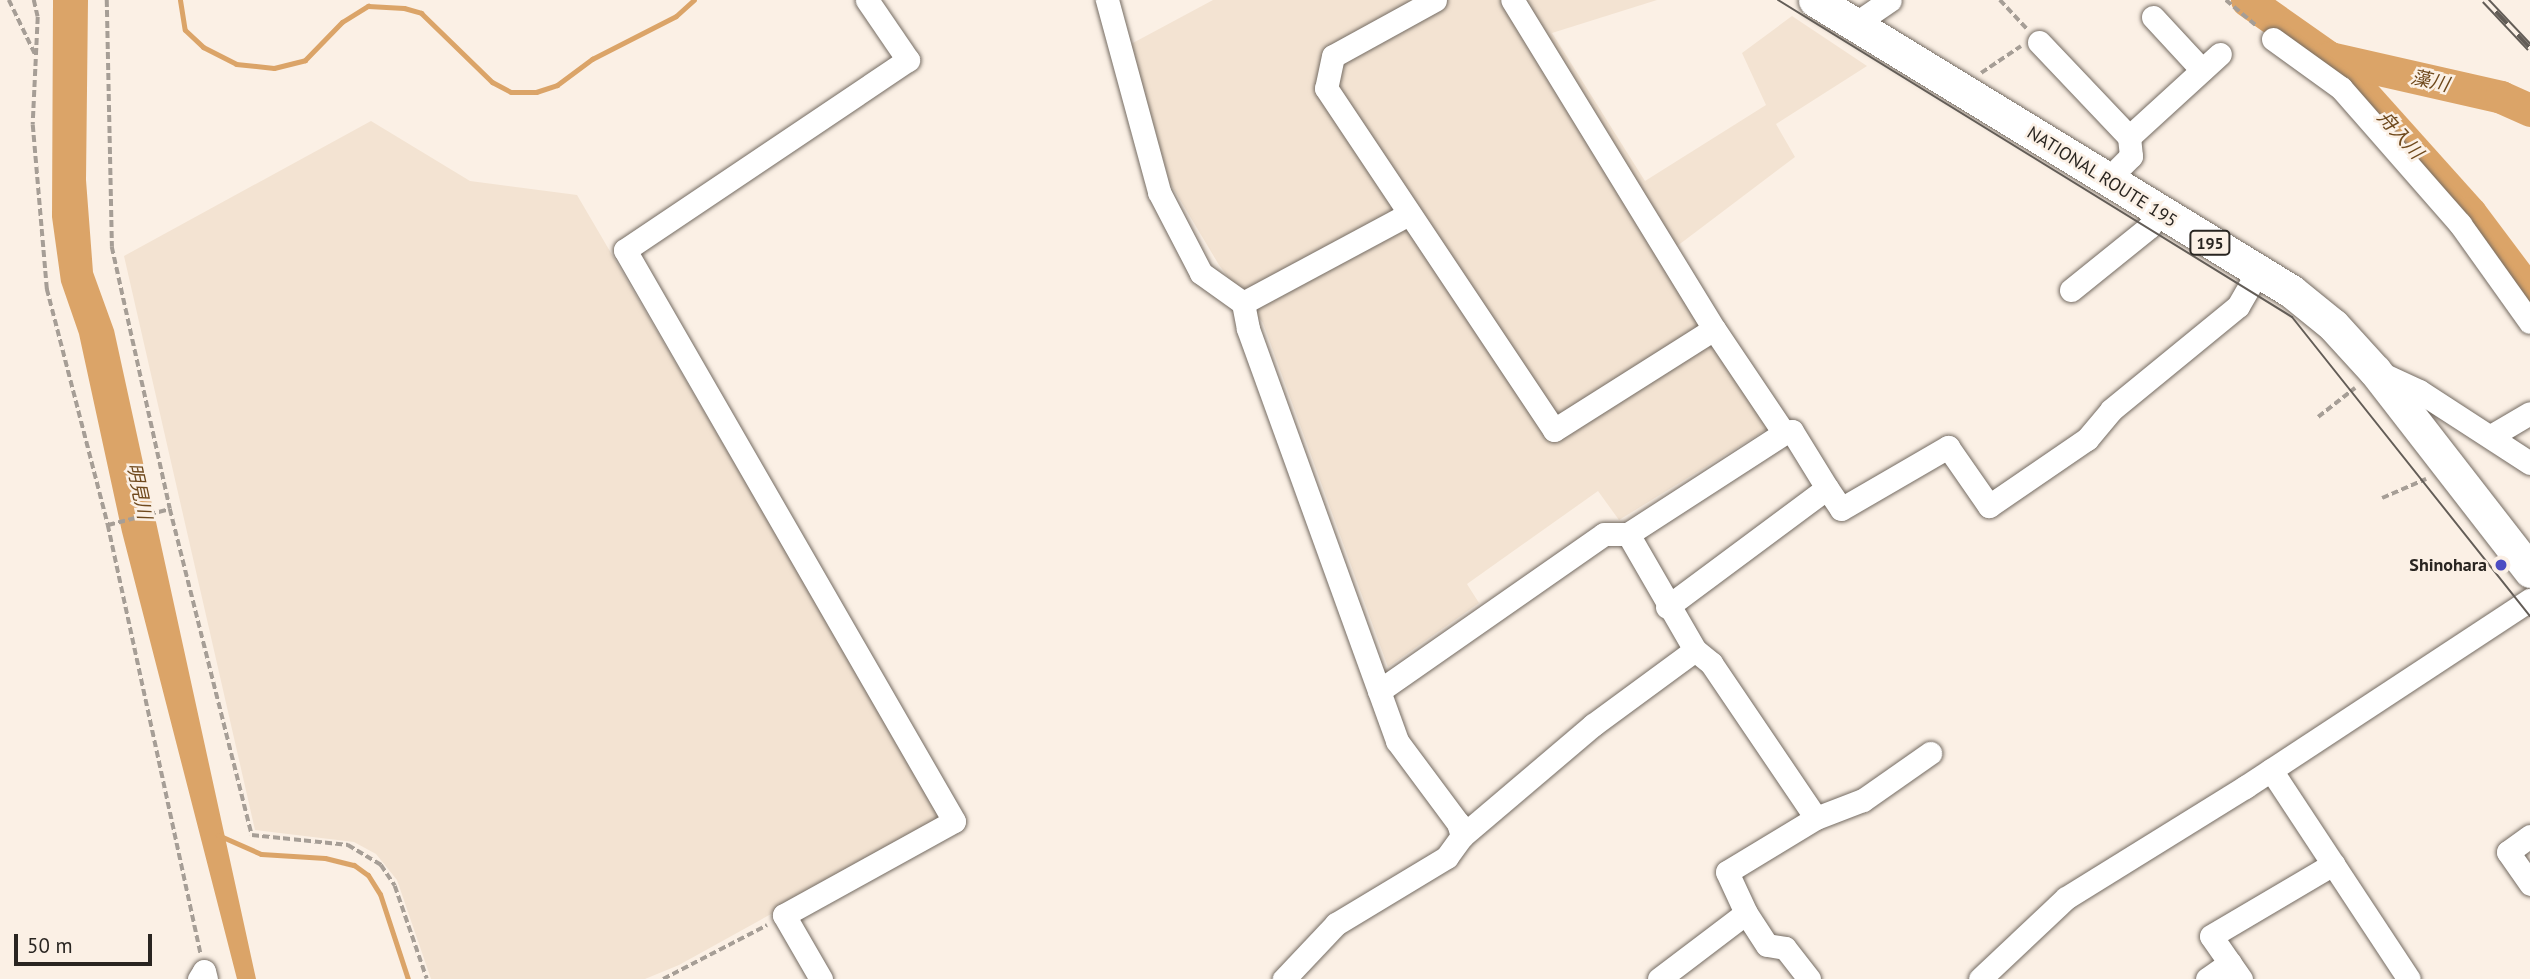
<!DOCTYPE html>
<html>
<head>
<meta charset="utf-8">
<style>
  body { margin:0 }
  #map { position:relative; width:2530px; height:979px; overflow:hidden; background:#fbf0e5; font-family:"PT Sans","Noto Sans JP",sans-serif }
  div>[style] { position:absolute }
  [style*='--x'] { left:calc(var(--x)*1px); top:calc(var(--y)*1px); width:calc(var(--w)*1px); rotate:calc(var(--a)*1deg) }
  .built>* { inset:0; background:#f3e3d2 }
  .water>* { inset:0; background:#dba468 }
  .stream>* { height:5px; margin:-2.5px; padding:0 2.5px; transform-origin:2.5px; border-radius:2.5px; background:#dba468 }
  .river>* { height:33px; margin:-16.5px; padding:0 16.5px; transform-origin:16.5px; border-radius:16.5px; background:#dba468 }
  .path>* { height:3.5px; margin-top:-1.75px; transform-origin:0; background:repeating-linear-gradient(90deg,#a69e96 0 7px,transparent 0 10.5px) }
  .roads { filter:drop-shadow(0 0 2px #746b62) drop-shadow(0 0 2px #746b62) }
  .minor>* { height:23px; margin:-11.5px; padding:0 11.5px; transform-origin:11.5px; border-radius:11.5px; background:#fff }
  .highway>* { height:33px; margin:-16.5px; padding:0 16.5px; transform-origin:16.5px; border-radius:16.5px; background:#fff }
  .tram>* { height:2px; margin:-1px; padding:0 1px; transform-origin:1px; border-radius:1px; background:#635d57 }
  .rail>* { height:8px; margin-top:-4px; transform-origin:0; background:repeating-linear-gradient(90deg,#fbf0e5 0 16px,#635d57 0 32px); box-sizing:border-box; border-block:2px solid #635d57 }
  .dots>* { width:19px; height:19px; translate:-50% -50%; box-sizing:border-box; border:4px solid #fbf0e5; border-radius:50% }
  span { translate:-50% -50%; white-space:nowrap; text-align:center; line-height:1.15; -webkit-text-stroke:5px #fbf0e5; paint-order:stroke }
  .shield-label span { padding:2px 5px; background:#fbf0e5; border:2px solid; border-radius:5px; -webkit-text-stroke-width:0 }
  .shield-label { font-size:16px; color:#292521; font-weight:700 }
  .street-label { font-size:18px; color:#292521 }
  .poi-label { font-size:18px; color:#292521; font-weight:700 }
  .right { translate:-100% -50%; text-align:right }
  .water-label { font-size:19px; color:#6f491d; font-style:italic }
  .scale { position:absolute; left:14px; top:934px; width:138px; height:32px; box-sizing:border-box; border:4px solid #292521; border-top:0; padding-left:9px; font-size:21px; line-height:24px; white-space:nowrap; color:#292521; -webkit-text-stroke:5px #fbf0e5; paint-order:stroke }
</style>
</head>
<body>
<div id="map">
  <div class="built">
    <div style="clip-path:polygon(1213px 0,1657px 0,1552px 33px,1645px 181px,1766px 105px,1742px 53px,1792px 16px,1867px 66px,1776px 124px,1795px 157px,1660px 259px,1769px 428px,1619px 520px,1598px 491px,1467px 584px,1479px 603px,1388px 667px,1263px 323px,1219px 265px,1170px 183px,1131px 44px)"></div>
    <div style="clip-path:polygon(371px 121px,470px 181px,577px 195px,943px 819px,679px 965px,645px 979px,431px 979px,397px 880px,376px 854px,354px 842px,255px 830px,124px 256px)"></div>
  </div>
  <div class="water">
    <div style="clip-path:polygon(53px 0,88px 0,86px 180px,93px 272px,114px 330px,256px 979px,237px 979px,122px 532px,79px 334px,61px 282px,52px 217px)"></div>
  </div>
  <div class="stream">
    <div style="--x:180;--y:0;--w:30;--a:81"></div>
    <div style="--x:185;--y:30;--w:25;--a:43"></div>
    <div style="--x:203;--y:47;--w:37;--a:27"></div>
    <div style="--x:236;--y:64;--w:38;--a:6"></div>
    <div style="--x:274;--y:68;--w:32;--a:-14"></div>
    <div style="--x:305;--y:60;--w:53;--a:-45.8"></div>
    <div style="--x:342;--y:22;--w:31;--a:-32"></div>
    <div style="--x:368;--y:6;--w:36;--a:3"></div>
    <div style="--x:404;--y:8;--w:18;--a:16"></div>
    <div style="--x:421;--y:13;--w:99;--a:44.2"></div>
    <div style="--x:492;--y:82;--w:21;--a:28"></div>
    <div style="--x:511;--y:92;--w:25;--a:0"></div>
    <div style="--x:536;--y:92;--w:22;--a:-18"></div>
    <div style="--x:557;--y:85;--w:44;--a:-36.6"></div>
    <div style="--x:592;--y:59;--w:94;--a:-27.1"></div>
    <div style="--x:676;--y:16;--w:24;--a:-42"></div>
    <div style="--x:218;--y:835;--w:47;--a:23.8"></div>
    <div style="--x:261;--y:854;--w:64;--a:3.6"></div>
    <div style="--x:325;--y:858;--w:30;--a:14"></div>
    <div style="--x:354;--y:865;--w:17;--a:36"></div>
    <div style="--x:368;--y:875;--w:22;--a:58"></div>
    <div style="--x:380;--y:894;--w:89;--a:71.8"></div>
  </div>
  <div class="river">
    <div style="--x:2247;--y:0;--w:99;--a:35.1"></div>
    <div style="--x:2328;--y:57;--w:42;--a:46"></div>
    <div style="--x:2357;--y:87;--w:169;--a:48.1"></div>
    <div style="--x:2470;--y:213;--w:100;--a:53.1"></div>
    <div style="--x:2330;--y:58;--w:175;--a:12.8"></div>
    <div style="--x:2501;--y:97;--w:32;--a:24"></div>
  </div>
  <div class="path">
    <div style="--x:9;--y:0;--w:60;--a:64.3"></div>
    <div style="--x:34;--y:0;--w:17;--a:77"></div>
    <div style="--x:38;--y:17;--w:108;--a:92.7"></div>
    <div style="--x:33;--y:125;--w:165;--a:85.1"></div>
    <div style="--x:47;--y:289;--w:244;--a:75.5"></div>
    <div style="--x:108;--y:525;--w:64;--a:-14.5"></div>
    <div style="--x:170;--y:509;--w:336;--a:75.9"></div>
    <div style="--x:252;--y:835;--w:97;--a:5.9"></div>
    <div style="--x:348;--y:845;--w:39;--a:31"></div>
    <div style="--x:381;--y:865;--w:25;--a:56"></div>
    <div style="--x:395;--y:886;--w:98;--a:71"></div>
    <div style="--x:107;--y:0;--w:247;--a:88.8"></div>
    <div style="--x:112;--y:247;--w:268;--a:77.5"></div>
    <div style="--x:2000;--y:0;--w:40;--a:47"></div>
    <div style="--x:2226;--y:0;--w:42;--a:40.2"></div>
    <div style="--x:1981;--y:73;--w:48;--a:-34"></div>
    <div style="--x:2318;--y:417;--w:47;--a:-38.1"></div>
    <div style="--x:2382;--y:498;--w:48;--a:-23.4"></div>
    <div style="--x:108;--y:525;--w:439;--a:77.8"></div>
    <div style="--x:663;--y:979;--w:117;--a:-27.4"></div>
  </div>
  <div class="roads">
    <div class="minor">
      <div style="--x:1107;--y:0;--w:199;--a:74.8"></div>
      <div style="--x:1159;--y:192;--w:91;--a:62.6"></div>
      <div style="--x:1201;--y:273;--w:52;--a:35.5"></div>
      <div style="--x:1243;--y:303;--w:26;--a:79"></div>
      <div style="--x:1248;--y:329;--w:438;--a:70.1"></div>
      <div style="--x:1397;--y:741;--w:102;--a:53.4"></div>
      <div style="--x:1458;--y:823;--w:14;--a:73"></div>
      <div style="--x:1462;--y:836;--w:26;--a:126"></div>
      <div style="--x:1447;--y:857;--w:130;--a:148.9"></div>
      <div style="--x:1336;--y:924;--w:76;--a:133.4"></div>
      <div style="--x:1435;--y:0;--w:116;--a:151.2"></div>
      <div style="--x:1333;--y:56;--w:33;--a:102"></div>
      <div style="--x:1326;--y:88;--w:411;--a:56.3"></div>
      <div style="--x:1554;--y:430;--w:189;--a:-32.3"></div>
      <div style="--x:1714;--y:329;--w:386;--a:-121.5"></div>
      <div style="--x:2153;--y:17;--w:72;--a:47.2"></div>
      <div style="--x:1855;--y:24;--w:42;--a:-34.4"></div>
      <div style="--x:2273;--y:39;--w:84;--a:35.8"></div>
      <div style="--x:2341;--y:88;--w:181;--a:48.8"></div>
      <div style="--x:2460;--y:224;--w:120;--a:54.5"></div>
      <div style="--x:2039;--y:42;--w:131;--a:46.5"></div>
      <div style="--x:2129;--y:137;--w:19;--a:84"></div>
      <div style="--x:2131;--y:156;--w:34;--a:135"></div>
      <div style="--x:2129;--y:137;--w:123;--a:-42.4"></div>
      <div style="--x:2071;--y:290;--w:100;--a:-38.9"></div>
      <div style="--x:2149;--y:227;--w:19;--a:-54"></div>
      <div style="--x:1243;--y:303;--w:188;--a:-28.2"></div>
      <div style="--x:2380;--y:373;--w:43;--a:24.8"></div>
      <div style="--x:2419;--y:391;--w:132;--a:33"></div>
      <div style="--x:2491;--y:436;--w:45;--a:-30.5"></div>
      <div style="--x:1827;--y:488;--w:25;--a:56"></div>
      <div style="--x:1841;--y:509;--w:124;--a:-30.1"></div>
      <div style="--x:1948;--y:447;--w:72;--a:55.2"></div>
      <div style="--x:1989;--y:506;--w:119;--a:-34.4"></div>
      <div style="--x:2087;--y:439;--w:38;--a:-50"></div>
      <div style="--x:2111;--y:410;--w:164;--a:-39.3"></div>
      <div style="--x:2238;--y:306;--w:39;--a:-60"></div>
      <div style="--x:1628;--y:534;--w:186;--a:-32.9"></div>
      <div style="--x:1667;--y:607;--w:199;--a:-36.6"></div>
      <div style="--x:1827;--y:488;--w:67;--a:-121.6"></div>
      <div style="--x:1792;--y:431;--w:8;--a:166"></div>
      <div style="--x:1784;--y:433;--w:125;--a:-123.9"></div>
      <div style="--x:1695;--y:650;--w:21;--a:39"></div>
      <div style="--x:1711;--y:663;--w:187;--a:55.9"></div>
      <div style="--x:1816;--y:818;--w:104;--a:148.8"></div>
      <div style="--x:1727;--y:872;--w:45;--a:65.1"></div>
      <div style="--x:1379;--y:691;--w:274;--a:-34.9"></div>
      <div style="--x:1604;--y:534;--w:24;--a:0"></div>
      <div style="--x:1628;--y:534;--w:134;--a:60"></div>
      <div style="--x:1695;--y:650;--w:127;--a:143.7"></div>
      <div style="--x:1593;--y:725;--w:172;--a:139.7"></div>
      <div style="--x:2271;--y:770;--w:250;--a:56.6"></div>
      <div style="--x:1816;--y:818;--w:50;--a:-21"></div>
      <div style="--x:1863;--y:800;--w:82;--a:-35"></div>
      <div style="--x:2530;--y:836;--w:27;--a:144"></div>
      <div style="--x:2508;--y:852;--w:39;--a:55"></div>
      <div style="--x:199;--y:979;--w:9;--a:-58"></div>
      <div style="--x:204;--y:971;--w:8;--a:76"></div>
      <div style="--x:821;--y:979;--w:74;--a:-120"></div>
      <div style="--x:784;--y:915;--w:194;--a:-28.9"></div>
      <div style="--x:954;--y:821;--w:659;--a:-119.95"></div>
      <div style="--x:625;--y:250;--w:341;--a:-33.9"></div>
      <div style="--x:908;--y:60;--w:73;--a:-124.3"></div>
      <div style="--x:1659;--y:979;--w:109;--a:-37.2"></div>
      <div style="--x:1746;--y:913;--w:38;--a:57"></div>
      <div style="--x:1767;--y:945;--w:18;--a:9"></div>
      <div style="--x:1785;--y:948;--w:39;--a:52"></div>
      <div style="--x:1980;--y:979;--w:118;--a:-43.3"></div>
      <div style="--x:2066;--y:898;--w:211;--a:-31.8"></div>
      <div style="--x:2245;--y:787;--w:341;--a:-33.3"></div>
      <div style="--x:2207;--y:979;--w:28;--a:-35"></div>
      <div style="--x:2241;--y:979;--w:52;--a:-124.9"></div>
      <div style="--x:2211;--y:936;--w:142;--a:-30.5"></div>
    </div>
    <div class="highway">
      <div style="--x:1815;--y:0;--w:558;--a:31.44"></div>
      <div style="--x:2291;--y:291;--w:54;--a:39"></div>
      <div style="--x:2333;--y:325;--w:62;--a:47.6"></div>
      <div style="--x:2375;--y:371;--w:253;--a:52.2"></div>
    </div>
  </div>
  <div class="tram">
    <div style="--x:1778;--y:0;--w:604;--a:31.66"></div>
    <div style="--x:2292;--y:317;--w:382;--a:51.5"></div>
  </div>
  <div class="rail">
    <div style="--x:2485;--y:0;--w:66;--a:46.8"></div>
  </div>
  <div class="dots">
    <div style="left:2501px;top:565px;background:#4d4dc3"></div>
  </div>
  <div class="shield-label">
    <span style="left:2210px;top:243px">195</span>
  </div>
  <div class="street-label">
    <span style="left:2102px;top:177px;rotate:32deg">NATIONAL ROUTE 195</span>
  </div>
  <div class="poi-label">
    <span class="right" style="left:2487px;top:565px">Shinohara</span>
  </div>
  <div class="water-label">
    <span style="left:2430px;top:81px;rotate:13deg">藻川</span>
    <span style="left:2400px;top:135px;rotate:48deg">舟入川</span>
    <span style="left:139px;top:491px;rotate:78deg">明見川</span>
  </div>
  <div class="scale">50 m</div>
</div>
</body>
</html>
